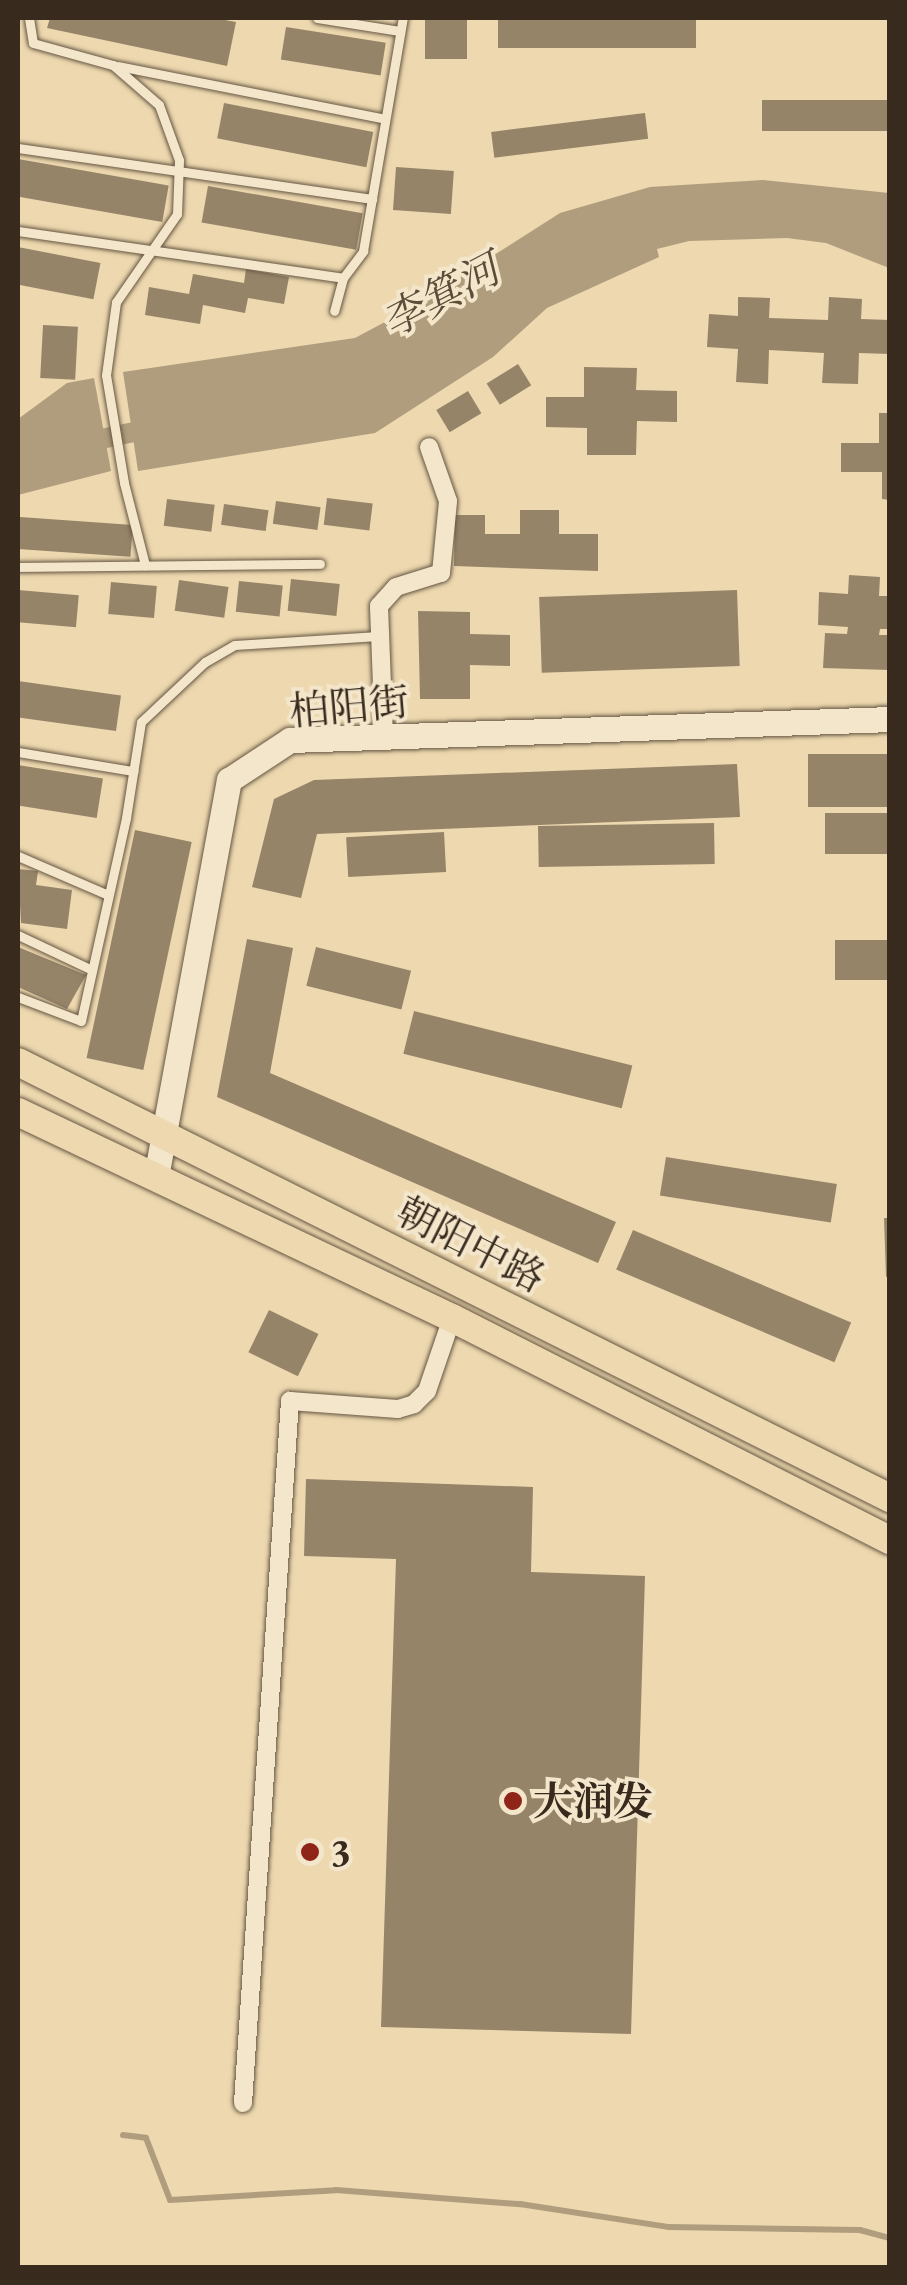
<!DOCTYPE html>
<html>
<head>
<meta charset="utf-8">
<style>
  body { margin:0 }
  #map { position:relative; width:907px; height:2285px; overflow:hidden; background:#edd8af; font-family:"EB Garamond","Noto Serif SC",serif }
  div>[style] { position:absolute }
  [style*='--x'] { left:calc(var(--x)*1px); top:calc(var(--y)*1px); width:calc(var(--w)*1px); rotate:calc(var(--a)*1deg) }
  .water>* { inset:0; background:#af9d7d }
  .stream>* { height:6px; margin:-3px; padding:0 3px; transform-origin:3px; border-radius:3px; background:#af9d7d }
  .canal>* { height:20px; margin:-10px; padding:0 10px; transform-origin:10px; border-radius:10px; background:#af9d7d }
  .building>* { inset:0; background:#968469; transform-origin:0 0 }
  .roads { filter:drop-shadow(0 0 2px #655642) drop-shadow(0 0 2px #655642) }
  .lane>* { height:9px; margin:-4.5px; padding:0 4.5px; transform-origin:4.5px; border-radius:4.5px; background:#f3e6cb }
  .street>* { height:18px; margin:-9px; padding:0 9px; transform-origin:9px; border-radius:9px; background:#f3e6cb }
  .secondary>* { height:25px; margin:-12.5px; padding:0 12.5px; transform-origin:12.5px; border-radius:12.5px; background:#f3e6cb }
  .primary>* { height:28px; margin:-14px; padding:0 14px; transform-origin:14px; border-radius:14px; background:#edd8af }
  .dots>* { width:28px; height:28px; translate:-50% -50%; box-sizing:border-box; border:5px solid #f3e6cb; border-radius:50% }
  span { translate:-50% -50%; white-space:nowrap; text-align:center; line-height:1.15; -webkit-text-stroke:8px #f3e6cb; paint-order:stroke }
  .street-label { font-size:40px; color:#382a1d }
  .poi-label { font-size:40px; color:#382a1d; font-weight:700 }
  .left { translate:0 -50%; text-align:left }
  .water-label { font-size:42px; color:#5c4c3a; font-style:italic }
  .frame { position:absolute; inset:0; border:20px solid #382a1d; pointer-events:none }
</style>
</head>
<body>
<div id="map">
  <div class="water">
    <div style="clip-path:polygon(763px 180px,889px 193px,889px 268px,826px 243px,787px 238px,689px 241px,657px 249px,659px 257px,547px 308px,493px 357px,375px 433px,138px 471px,123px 372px,355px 338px,411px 308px,560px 213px,650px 187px)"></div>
    <div style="clip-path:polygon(94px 378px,111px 471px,18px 495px,18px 419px,67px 383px)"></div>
  </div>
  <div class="stream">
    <div style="--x:123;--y:2135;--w:23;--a:7"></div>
    <div style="--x:146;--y:2138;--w:66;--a:68.8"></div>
    <div style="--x:170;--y:2200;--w:166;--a:-3.4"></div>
    <div style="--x:336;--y:2190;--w:185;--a:4.4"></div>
    <div style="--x:520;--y:2204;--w:151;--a:8.8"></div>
    <div style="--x:669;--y:2227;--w:191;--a:0.9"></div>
    <div style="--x:860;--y:2230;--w:31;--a:15"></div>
  </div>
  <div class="canal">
    <div style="--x:78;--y:444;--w:81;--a:-12.1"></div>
  </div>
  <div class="building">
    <div style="clip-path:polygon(50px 18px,214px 18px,236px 22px,227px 66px,47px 28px)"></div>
    <div style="left:425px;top:18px;width:42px;height:41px"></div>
    <div style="left:498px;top:18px;width:198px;height:30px"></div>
    <div style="left:286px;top:27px;width:101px;height:33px;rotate:9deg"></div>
    <div style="left:890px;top:100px;width:31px;height:128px;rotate:90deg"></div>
    <div style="left:224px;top:103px;width:152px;height:36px;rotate:11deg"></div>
    <div style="left:645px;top:113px;width:26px;height:155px;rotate:83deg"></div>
    <div style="left:18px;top:159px;width:153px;height:37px;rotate:10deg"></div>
    <div style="left:396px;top:167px;width:58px;height:43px;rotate:4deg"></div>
    <div style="left:208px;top:186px;width:157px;height:37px;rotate:10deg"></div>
    <div style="left:18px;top:247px;width:84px;height:37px;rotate:11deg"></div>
    <div style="clip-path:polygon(246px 269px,289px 277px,284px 304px,248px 298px,245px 313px,203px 305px,200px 324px,145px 315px,149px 287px,189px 294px,193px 274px,244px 283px)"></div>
    <div style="clip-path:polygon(738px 297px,770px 298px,769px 318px,828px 320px,829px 297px,862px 299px,861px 319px,890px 320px,890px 354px,859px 353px,858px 384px,822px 383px,824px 353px,769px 350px,768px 384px,736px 382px,738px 349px,707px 347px,709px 314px,738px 316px)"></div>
    <div style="left:43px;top:325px;width:35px;height:53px;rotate:3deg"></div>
    <div style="left:518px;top:364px;width:25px;height:37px;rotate:58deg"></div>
    <div style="clip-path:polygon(584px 367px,637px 368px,636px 390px,677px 391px,677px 422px,637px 421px,636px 455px,587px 455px,587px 428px,546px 427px,546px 397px,584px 397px)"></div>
    <div style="left:468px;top:391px;width:26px;height:37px;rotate:59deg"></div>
    <div style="clip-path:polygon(879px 413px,890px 413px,890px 500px,882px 499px,882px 472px,841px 472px,841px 443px,879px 443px)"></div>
    <div style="left:327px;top:498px;width:46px;height:27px;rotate:7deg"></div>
    <div style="left:167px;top:499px;width:48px;height:27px;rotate:7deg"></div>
    <div style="left:276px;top:501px;width:45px;height:23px;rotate:8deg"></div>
    <div style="left:224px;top:504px;width:45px;height:21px;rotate:8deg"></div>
    <div style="clip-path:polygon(520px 510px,559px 510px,559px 534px,598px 534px,598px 571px,454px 566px,455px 515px,485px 515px,485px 534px,520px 534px)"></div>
    <div style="left:20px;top:517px;width:113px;height:32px;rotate:4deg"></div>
    <div style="clip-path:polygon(849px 575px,880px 577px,879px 596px,890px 596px,890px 629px,880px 629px,879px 635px,890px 635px,890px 670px,823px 668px,825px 633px,847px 634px,848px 627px,818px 625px,819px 592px,848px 594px)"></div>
    <div style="left:291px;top:579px;width:49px;height:32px;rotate:6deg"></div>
    <div style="left:179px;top:580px;width:50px;height:31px;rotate:8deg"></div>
    <div style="left:239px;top:581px;width:44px;height:31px;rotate:6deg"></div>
    <div style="left:111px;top:582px;width:46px;height:32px;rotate:5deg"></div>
    <div style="left:18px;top:590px;width:61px;height:32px;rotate:5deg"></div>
    <div style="left:737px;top:590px;width:76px;height:198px;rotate:88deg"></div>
    <div style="clip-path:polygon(418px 611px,470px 612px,470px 634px,510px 635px,510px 666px,470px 665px,470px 699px,420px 699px)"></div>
    <div style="left:18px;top:681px;width:104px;height:36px;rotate:8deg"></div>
    <div style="left:890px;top:754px;width:53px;height:82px;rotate:90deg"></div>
    <div style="clip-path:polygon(737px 764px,740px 817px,317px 834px,301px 898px,252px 887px,274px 799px,314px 780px)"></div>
    <div style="left:18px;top:765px;width:86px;height:40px;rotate:9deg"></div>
    <div style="left:890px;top:813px;width:41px;height:65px;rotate:90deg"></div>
    <div style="left:714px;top:823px;width:41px;height:176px;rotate:89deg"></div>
    <div style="left:135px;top:830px;width:58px;height:233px;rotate:12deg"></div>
    <div style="left:444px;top:832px;width:40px;height:98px;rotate:87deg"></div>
    <div style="clip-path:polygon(18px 869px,38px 871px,36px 885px,72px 890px,67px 929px,21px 923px)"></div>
    <div style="clip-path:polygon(247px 939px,293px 948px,270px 1073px,616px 1222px,598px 1263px,217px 1097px)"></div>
    <div style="left:890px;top:940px;width:40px;height:55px;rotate:90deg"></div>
    <div style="clip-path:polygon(18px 947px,86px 975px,67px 1009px,18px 987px)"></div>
    <div style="left:316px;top:947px;width:98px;height:40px;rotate:14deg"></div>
    <div style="left:414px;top:1011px;width:225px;height:44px;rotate:14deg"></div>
    <div style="left:666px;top:1157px;width:173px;height:39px;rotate:9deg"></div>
    <div style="clip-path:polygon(884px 1218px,890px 1218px,890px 1276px,886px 1277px)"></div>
    <div style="left:633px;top:1230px;width:237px;height:43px;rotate:23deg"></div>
    <div style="left:269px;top:1310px;width:55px;height:47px;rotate:26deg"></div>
    <div style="clip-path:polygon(306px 1479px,533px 1487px,531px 1572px,645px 1576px,631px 2034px,381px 2027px,396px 1559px,304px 1556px)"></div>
  </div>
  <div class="roads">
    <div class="lane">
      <div style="--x:29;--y:18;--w:25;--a:81"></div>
      <div style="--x:33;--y:43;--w:83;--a:15.4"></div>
      <div style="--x:113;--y:65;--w:61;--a:41"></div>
      <div style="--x:159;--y:105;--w:59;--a:70"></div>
      <div style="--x:179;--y:160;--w:54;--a:92.1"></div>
      <div style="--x:177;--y:214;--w:107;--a:124.7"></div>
      <div style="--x:116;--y:302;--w:74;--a:97.8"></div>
      <div style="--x:106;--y:375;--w:109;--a:80.5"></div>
      <div style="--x:124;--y:483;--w:85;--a:75.6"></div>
      <div style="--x:317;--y:18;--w:84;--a:8.9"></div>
      <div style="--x:118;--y:66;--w:272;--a:11.2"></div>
      <div style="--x:18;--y:148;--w:358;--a:8.2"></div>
      <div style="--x:18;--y:231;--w:328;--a:8.2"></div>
      <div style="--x:343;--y:278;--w:34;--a:105"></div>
      <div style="--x:343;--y:278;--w:34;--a:-53"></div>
      <div style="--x:363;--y:251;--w:236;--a:-80.3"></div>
      <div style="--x:18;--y:567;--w:302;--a:-0.6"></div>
      <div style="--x:18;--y:752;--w:117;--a:9.4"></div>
      <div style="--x:18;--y:856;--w:98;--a:23.4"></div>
      <div style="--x:18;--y:935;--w:82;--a:25.3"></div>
      <div style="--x:18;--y:997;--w:67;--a:20.9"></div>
      <div style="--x:81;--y:1021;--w:208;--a:-77.5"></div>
      <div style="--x:126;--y:818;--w:97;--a:-81.1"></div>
      <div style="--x:141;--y:722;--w:88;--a:-43.2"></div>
      <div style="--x:205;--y:662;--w:34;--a:-30"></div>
      <div style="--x:235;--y:645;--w:143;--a:-3.6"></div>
    </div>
    <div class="street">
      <div style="--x:384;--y:737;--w:131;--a:-92.2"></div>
      <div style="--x:379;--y:606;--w:25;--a:-48"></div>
      <div style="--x:396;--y:587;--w:47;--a:-17.3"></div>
      <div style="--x:441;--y:573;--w:72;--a:-84.4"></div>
      <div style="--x:448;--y:501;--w:57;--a:-109.4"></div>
      <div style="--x:243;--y:2103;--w:704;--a:-86.17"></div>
      <div style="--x:290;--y:1401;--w:108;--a:4.2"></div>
      <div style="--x:398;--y:1409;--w:17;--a:-17"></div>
      <div style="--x:414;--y:1404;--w:18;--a:-45"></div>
      <div style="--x:427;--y:1391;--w:77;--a:-71.1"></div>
    </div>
    <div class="secondary">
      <div style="--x:156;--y:1177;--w:404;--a:-79.6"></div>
      <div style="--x:229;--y:780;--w:73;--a:-33.3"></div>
      <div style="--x:290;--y:740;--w:600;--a:-2"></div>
    </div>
    <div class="primary">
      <div style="--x:18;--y:1062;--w:975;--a:26.57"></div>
      <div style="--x:18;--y:1112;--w:480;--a:25.4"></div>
      <div style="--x:452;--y:1318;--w:491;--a:26.9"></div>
    </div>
  </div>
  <div class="dots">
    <div style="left:513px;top:1801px;background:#8f2418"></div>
    <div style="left:310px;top:1852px;background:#8f2418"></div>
  </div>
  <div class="street-label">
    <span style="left:349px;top:706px;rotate:-5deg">柏阳街</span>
    <span style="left:471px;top:1244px;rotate:27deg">朝阳中路</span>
  </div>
  <div class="poi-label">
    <span class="left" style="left:533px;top:1801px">大润发</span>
    <span class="left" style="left:330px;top:1852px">3</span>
  </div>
  <div class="water-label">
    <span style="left:441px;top:296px;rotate:-28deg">李箕河</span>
  </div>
  <div class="frame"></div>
</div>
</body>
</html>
